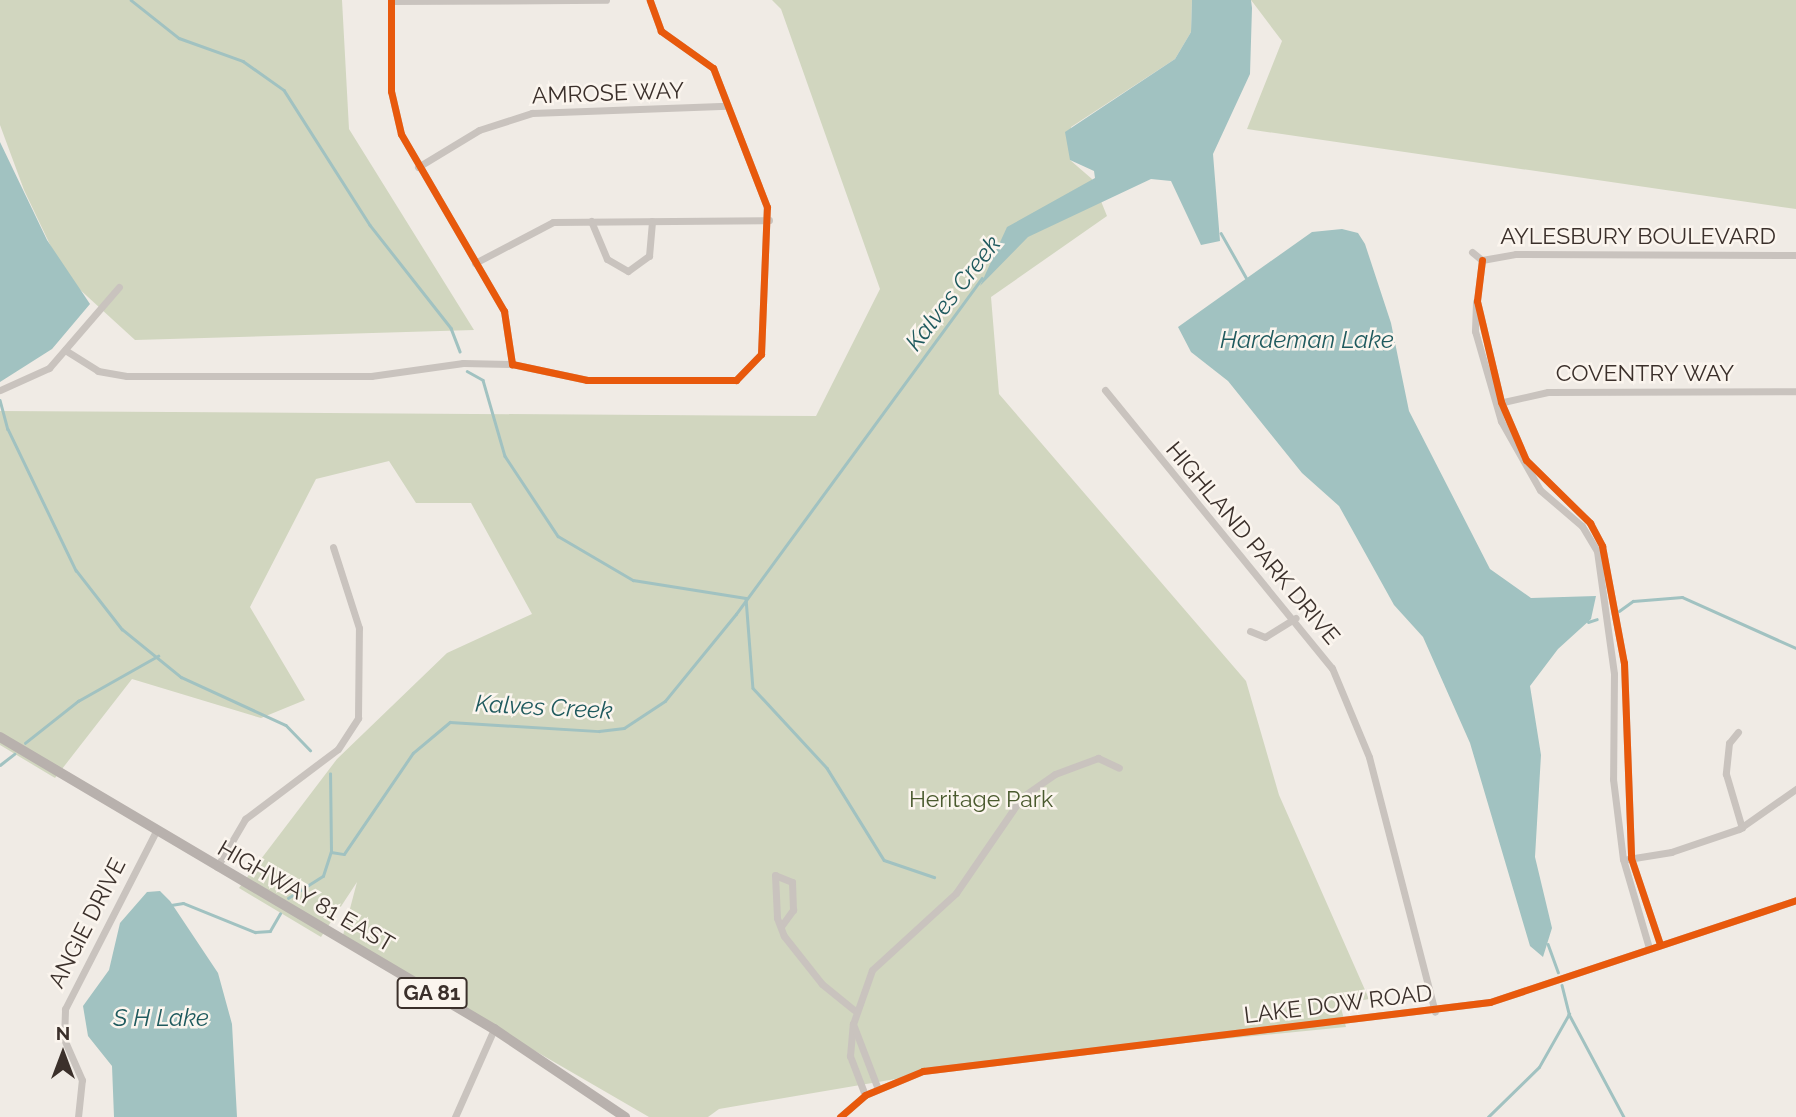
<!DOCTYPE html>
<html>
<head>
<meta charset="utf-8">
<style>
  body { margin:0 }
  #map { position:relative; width:1796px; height:1117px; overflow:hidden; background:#f0ebe5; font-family:Raleway,sans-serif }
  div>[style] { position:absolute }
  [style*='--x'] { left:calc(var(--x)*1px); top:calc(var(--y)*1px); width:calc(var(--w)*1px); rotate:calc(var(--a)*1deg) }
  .green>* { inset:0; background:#d1d6bf }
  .water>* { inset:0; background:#a1c2c1 }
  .stream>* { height:2.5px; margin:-1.25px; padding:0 1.25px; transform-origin:1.25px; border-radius:1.25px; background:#a1c2c1 }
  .minor>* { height:7px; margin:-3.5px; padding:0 3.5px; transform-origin:3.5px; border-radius:3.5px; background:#c9c3be }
  .major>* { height:10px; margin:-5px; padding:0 5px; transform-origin:5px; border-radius:5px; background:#b8b1ad }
  .cycleway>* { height:7px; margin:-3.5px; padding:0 3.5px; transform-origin:3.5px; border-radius:3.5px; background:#e8590c }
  span { translate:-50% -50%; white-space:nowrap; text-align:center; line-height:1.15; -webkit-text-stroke:5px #fbf5ee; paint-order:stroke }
  .shield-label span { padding:2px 5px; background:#fbf5ee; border:2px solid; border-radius:5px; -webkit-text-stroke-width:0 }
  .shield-label { font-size:21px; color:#3b302b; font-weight:700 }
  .street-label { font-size:23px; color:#3b302b }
  .park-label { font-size:23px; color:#4a5a2e }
  .water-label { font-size:24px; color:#1f5a5e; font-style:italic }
  .north { position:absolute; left:28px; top:1019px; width:70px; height:70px; -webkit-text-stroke:5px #fbf5ee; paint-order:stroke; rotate:0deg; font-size:19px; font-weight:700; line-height:28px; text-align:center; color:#3b302b }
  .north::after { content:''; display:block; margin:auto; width:24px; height:32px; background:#3b302b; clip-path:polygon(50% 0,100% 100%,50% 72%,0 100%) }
</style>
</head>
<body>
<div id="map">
  <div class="green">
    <div style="clip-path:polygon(0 0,342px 0,349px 129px,474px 330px,135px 340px,65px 276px,24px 190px,0 125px)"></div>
    <div style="clip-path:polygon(772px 0,1192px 0,1191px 32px,1175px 59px,1071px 127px,1070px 160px,1092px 179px,1107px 216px,991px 297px,999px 394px,1246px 681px,1279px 795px,1369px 999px,1340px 1004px,1346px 1027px,1007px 1060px,719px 1109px,708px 1117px,649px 1117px,342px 939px,357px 882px,321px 937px,239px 888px,337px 759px,447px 653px,532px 614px,471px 503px,416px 503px,389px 461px,316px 479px,250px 607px,305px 700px,261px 718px,132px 679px,55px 778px,0 745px,0 411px,816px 416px,880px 289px,781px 9px)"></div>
    <div style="clip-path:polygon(1251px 0,1796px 0,1796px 209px,1247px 129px,1282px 41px)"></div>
  </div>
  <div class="water">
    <div style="clip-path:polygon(1192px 0,1251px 0,1252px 8px,1250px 74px,1213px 154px,1220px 241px,1201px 245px,1171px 181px,1151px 179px,1028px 237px,980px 286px,1007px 227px,1095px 178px,1094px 171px,1070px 160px,1065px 132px,1175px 59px,1191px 32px)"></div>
    <div style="clip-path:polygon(0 142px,47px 240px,90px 304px,52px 349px,0 382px)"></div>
    <div style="clip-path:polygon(1342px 229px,1358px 233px,1365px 244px,1391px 323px,1409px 411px,1490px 569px,1531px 598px,1596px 596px,1591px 619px,1558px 649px,1530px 686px,1541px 755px,1535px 857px,1552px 928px,1543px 957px,1530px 946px,1470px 743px,1423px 637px,1394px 605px,1339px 506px,1302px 473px,1228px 381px,1191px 352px,1178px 327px,1312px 232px)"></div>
    <div style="clip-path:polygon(147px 892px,160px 891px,170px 901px,218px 973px,232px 1024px,237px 1117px,114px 1117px,112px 1066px,88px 1036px,83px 1006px,109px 970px,120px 923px)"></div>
  </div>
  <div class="stream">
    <div style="--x:131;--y:0;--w:61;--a:38.4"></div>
    <div style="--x:179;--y:38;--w:68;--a:19.8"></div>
    <div style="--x:243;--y:61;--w:50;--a:35.3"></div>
    <div style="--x:284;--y:90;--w:160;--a:57.5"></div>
    <div style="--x:370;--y:225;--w:131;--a:51.8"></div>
    <div style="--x:451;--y:328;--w:25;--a:69"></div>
    <div style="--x:1221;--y:233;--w:53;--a:60.5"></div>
    <div style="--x:467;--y:371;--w:18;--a:29"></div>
    <div style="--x:483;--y:380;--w:79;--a:73.9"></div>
    <div style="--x:505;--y:456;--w:96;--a:56.5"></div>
    <div style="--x:558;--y:536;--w:87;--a:30.4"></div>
    <div style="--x:633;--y:580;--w:114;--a:9.1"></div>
    <div style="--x:0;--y:400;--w:30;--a:75"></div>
    <div style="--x:8;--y:429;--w:157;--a:64.3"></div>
    <div style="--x:76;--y:570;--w:75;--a:52.1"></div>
    <div style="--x:122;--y:629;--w:76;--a:39.1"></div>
    <div style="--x:181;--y:677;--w:115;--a:24.6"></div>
    <div style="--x:286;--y:725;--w:35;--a:46"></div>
    <div style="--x:746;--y:598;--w:90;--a:85.6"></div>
    <div style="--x:753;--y:688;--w:109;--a:47.2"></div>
    <div style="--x:827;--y:768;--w:108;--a:58.2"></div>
    <div style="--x:884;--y:860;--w:53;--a:18.8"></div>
    <div style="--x:1619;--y:611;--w:17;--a:-36"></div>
    <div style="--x:1633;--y:601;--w:49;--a:-4.7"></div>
    <div style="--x:1682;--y:597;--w:125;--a:24.1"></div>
    <div style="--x:1588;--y:622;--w:9;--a:-18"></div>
    <div style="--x:25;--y:743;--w:68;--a:-38.4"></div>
    <div style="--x:78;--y:701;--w:92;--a:-29.4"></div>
    <div style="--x:0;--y:765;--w:18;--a:-38"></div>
    <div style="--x:331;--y:852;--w:13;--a:9"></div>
    <div style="--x:344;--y:854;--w:122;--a:-55.7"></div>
    <div style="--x:413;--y:753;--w:48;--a:-40"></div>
    <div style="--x:450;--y:722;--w:149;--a:3.5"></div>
    <div style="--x:599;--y:731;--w:25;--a:-7"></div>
    <div style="--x:624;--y:728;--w:49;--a:-33.4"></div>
    <div style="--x:665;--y:701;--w:112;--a:-50.8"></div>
    <div style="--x:736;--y:614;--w:416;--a:-53.8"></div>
    <div style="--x:288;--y:898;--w:41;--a:-32.2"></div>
    <div style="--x:323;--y:876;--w:25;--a:-72"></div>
    <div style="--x:331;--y:852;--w:78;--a:-90.7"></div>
    <div style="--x:171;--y:905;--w:12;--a:-9"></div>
    <div style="--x:183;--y:903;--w:78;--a:21.9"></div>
    <div style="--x:255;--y:932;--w:15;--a:-4"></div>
    <div style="--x:270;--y:931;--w:20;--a:-60"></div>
    <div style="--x:1548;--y:944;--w:30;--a:70"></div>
    <div style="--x:1562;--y:985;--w:30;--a:76"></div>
    <div style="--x:1569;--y:1014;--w:117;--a:61.9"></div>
    <div style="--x:1488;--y:1117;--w:71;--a:-44.4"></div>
    <div style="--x:1539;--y:1067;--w:61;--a:-60.5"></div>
  </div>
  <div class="minor">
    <div style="--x:391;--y:0;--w:91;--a:90"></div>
    <div style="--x:391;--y:91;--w:44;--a:76.9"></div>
    <div style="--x:401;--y:134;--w:205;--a:59.8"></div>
    <div style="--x:504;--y:311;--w:54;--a:81.4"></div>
    <div style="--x:512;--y:364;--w:77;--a:12"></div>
    <div style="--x:587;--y:380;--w:149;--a:0"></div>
    <div style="--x:736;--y:380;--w:36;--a:-46"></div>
    <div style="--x:761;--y:354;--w:147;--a:-87.7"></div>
    <div style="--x:767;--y:207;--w:149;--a:-111.2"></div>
    <div style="--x:713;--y:68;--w:64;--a:-144.6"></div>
    <div style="--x:661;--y:31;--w:33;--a:-110"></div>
    <div style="--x:391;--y:1;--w:215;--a:-0.3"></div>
    <div style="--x:418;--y:167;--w:71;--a:-31.2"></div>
    <div style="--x:479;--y:130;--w:56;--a:-17.8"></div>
    <div style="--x:532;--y:113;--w:195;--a:-2.1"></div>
    <div style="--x:591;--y:221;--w:41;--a:67.2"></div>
    <div style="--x:607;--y:259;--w:24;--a:30"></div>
    <div style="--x:628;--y:271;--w:26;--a:-36"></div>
    <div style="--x:649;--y:256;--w:35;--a:-85"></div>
    <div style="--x:1472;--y:252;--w:13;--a:39"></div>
    <div style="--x:1482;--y:260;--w:35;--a:-10"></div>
    <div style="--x:1516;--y:254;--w:280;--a:0.2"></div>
    <div style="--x:1482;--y:260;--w:41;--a:97"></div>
    <div style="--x:1477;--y:301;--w:104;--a:76.6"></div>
    <div style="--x:1501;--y:402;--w:63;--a:66.7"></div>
    <div style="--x:1526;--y:460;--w:90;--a:44.5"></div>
    <div style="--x:1590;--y:523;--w:26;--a:62"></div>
    <div style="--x:1602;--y:546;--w:119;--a:79.4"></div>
    <div style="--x:1624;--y:663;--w:195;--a:87.9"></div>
    <div style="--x:1631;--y:858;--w:91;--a:71.4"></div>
    <div style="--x:475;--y:263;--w:88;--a:-27.7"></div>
    <div style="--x:553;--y:222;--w:216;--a:-0.5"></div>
    <div style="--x:1476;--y:302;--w:29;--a:92"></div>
    <div style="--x:1475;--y:331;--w:94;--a:73.9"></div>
    <div style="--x:1501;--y:421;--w:79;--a:60.5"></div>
    <div style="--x:1540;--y:490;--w:55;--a:40.6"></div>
    <div style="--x:1582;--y:526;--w:29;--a:59"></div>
    <div style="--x:1597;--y:551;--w:124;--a:82.1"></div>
    <div style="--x:1614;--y:674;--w:105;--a:90.5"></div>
    <div style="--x:1613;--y:779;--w:81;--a:82.9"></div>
    <div style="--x:1623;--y:859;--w:93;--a:73.7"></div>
    <div style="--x:65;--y:350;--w:39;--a:32"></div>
    <div style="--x:98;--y:371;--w:29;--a:10"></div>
    <div style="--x:127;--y:376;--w:244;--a:0"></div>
    <div style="--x:371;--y:376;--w:93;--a:-8"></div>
    <div style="--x:463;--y:363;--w:49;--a:1.2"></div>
    <div style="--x:0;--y:390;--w:54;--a:-24.2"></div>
    <div style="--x:49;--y:368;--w:107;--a:-49.2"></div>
    <div style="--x:1105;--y:390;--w:359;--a:50.8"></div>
    <div style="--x:1332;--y:668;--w:96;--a:67.4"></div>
    <div style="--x:1369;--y:757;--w:263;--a:75.5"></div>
    <div style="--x:1499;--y:403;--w:50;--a:-12.7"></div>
    <div style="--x:1548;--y:392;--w:248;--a:-0.2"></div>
    <div style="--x:1250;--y:631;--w:16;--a:22"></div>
    <div style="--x:1265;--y:637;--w:36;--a:-32"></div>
    <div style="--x:1738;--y:732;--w:14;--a:129"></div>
    <div style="--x:1729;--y:743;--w:31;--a:96"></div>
    <div style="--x:1726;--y:774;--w:56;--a:73.5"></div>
    <div style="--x:1628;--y:859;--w:44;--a:-9.2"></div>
    <div style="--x:1671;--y:852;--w:72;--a:-18.7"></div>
    <div style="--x:1739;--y:829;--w:70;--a:-35.1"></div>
    <div style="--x:217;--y:867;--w:56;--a:-59.7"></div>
    <div style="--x:245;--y:819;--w:116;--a:-37"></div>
    <div style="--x:338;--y:749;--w:37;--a:-57"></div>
    <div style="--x:358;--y:718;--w:90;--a:-89.4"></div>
    <div style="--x:359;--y:628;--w:85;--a:-107.8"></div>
    <div style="--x:782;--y:925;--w:19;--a:-54"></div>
    <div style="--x:793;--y:910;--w:28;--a:-92"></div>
    <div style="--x:792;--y:882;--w:18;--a:-158"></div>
    <div style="--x:775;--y:875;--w:43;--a:87.3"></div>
    <div style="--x:777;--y:918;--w:19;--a:69"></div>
    <div style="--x:784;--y:936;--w:61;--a:51.6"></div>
    <div style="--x:822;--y:984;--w:41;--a:39.1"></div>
    <div style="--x:853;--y:1024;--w:57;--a:-70.6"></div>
    <div style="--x:872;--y:970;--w:114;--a:-42.5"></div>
    <div style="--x:956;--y:893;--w:116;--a:-55.5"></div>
    <div style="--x:1022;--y:797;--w:40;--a:-34.9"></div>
    <div style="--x:1055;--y:774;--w:46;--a:-20.4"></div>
    <div style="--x:1098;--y:758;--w:23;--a:25"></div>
    <div style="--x:865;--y:1095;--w:42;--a:-111"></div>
    <div style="--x:850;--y:1056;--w:32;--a:-85"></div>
    <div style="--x:853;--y:1024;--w:70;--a:69"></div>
    <div style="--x:78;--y:1117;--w:37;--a:-84"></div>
    <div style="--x:82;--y:1080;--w:45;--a:-113.7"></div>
    <div style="--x:64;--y:1039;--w:30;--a:-88"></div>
    <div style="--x:65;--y:1009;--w:202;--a:-62.9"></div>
    <div style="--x:455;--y:1117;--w:96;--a:-66.1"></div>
    <div style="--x:840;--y:1117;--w:33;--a:-41"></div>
    <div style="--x:865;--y:1095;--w:63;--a:-22.5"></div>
    <div style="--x:923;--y:1071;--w:571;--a:-6.94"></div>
    <div style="--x:1490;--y:1002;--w:323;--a:-18.4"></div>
  </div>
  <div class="major">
    <div style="--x:0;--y:737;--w:574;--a:30.59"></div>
    <div style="--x:494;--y:1029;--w:158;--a:33.9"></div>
  </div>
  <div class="cycleway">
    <div style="--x:391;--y:0;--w:91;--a:90"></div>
    <div style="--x:391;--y:91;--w:44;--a:76.9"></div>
    <div style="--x:401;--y:134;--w:205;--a:59.8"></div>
    <div style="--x:504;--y:311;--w:54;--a:81.4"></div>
    <div style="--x:512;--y:364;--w:77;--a:12"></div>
    <div style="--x:587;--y:380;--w:149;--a:0"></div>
    <div style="--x:736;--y:380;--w:36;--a:-46"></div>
    <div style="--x:761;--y:354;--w:147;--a:-87.7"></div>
    <div style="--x:767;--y:207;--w:149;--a:-111.2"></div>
    <div style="--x:713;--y:68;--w:64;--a:-144.6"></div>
    <div style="--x:661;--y:31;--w:33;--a:-110"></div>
    <div style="--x:1482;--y:260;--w:41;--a:97"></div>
    <div style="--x:1477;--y:301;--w:104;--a:76.6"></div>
    <div style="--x:1501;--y:402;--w:63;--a:66.7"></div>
    <div style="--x:1526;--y:460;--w:90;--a:44.5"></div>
    <div style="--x:1590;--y:523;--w:26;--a:62"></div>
    <div style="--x:1602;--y:546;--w:119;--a:79.4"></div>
    <div style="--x:1624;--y:663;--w:195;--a:87.9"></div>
    <div style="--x:1631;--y:858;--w:91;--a:71.4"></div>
    <div style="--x:840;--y:1117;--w:33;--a:-41"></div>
    <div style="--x:865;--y:1095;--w:63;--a:-22.5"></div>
    <div style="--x:923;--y:1071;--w:571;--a:-6.94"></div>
    <div style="--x:1490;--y:1002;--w:323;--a:-18.4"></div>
  </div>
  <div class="shield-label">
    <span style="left:432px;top:993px">GA 81</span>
  </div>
  <div class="street-label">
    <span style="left:608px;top:93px;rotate:-2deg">AMROSE WAY</span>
    <span style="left:1638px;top:236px">AYLESBURY BOULEVARD</span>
    <span style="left:1645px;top:373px">COVENTRY WAY</span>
    <span style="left:1253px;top:543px;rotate:50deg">HIGHLAND PARK DRIVE</span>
    <span style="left:306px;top:896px;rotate:30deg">HIGHWAY 81 EAST</span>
    <span style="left:87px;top:923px;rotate:-63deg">ANGIE DRIVE</span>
    <span style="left:1338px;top:1004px;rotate:-7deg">LAKE DOW ROAD</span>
  </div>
  <div class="park-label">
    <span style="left:981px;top:799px">Heritage Park</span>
  </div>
  <div class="water-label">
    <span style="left:953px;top:293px;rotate:-52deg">Kalves Creek</span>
    <span style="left:1307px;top:340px">Hardeman Lake</span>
    <span style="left:544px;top:707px;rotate:3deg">Kalves Creek</span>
    <span style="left:161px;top:1018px">S H Lake</span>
  </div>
  <div class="north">N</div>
</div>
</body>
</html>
